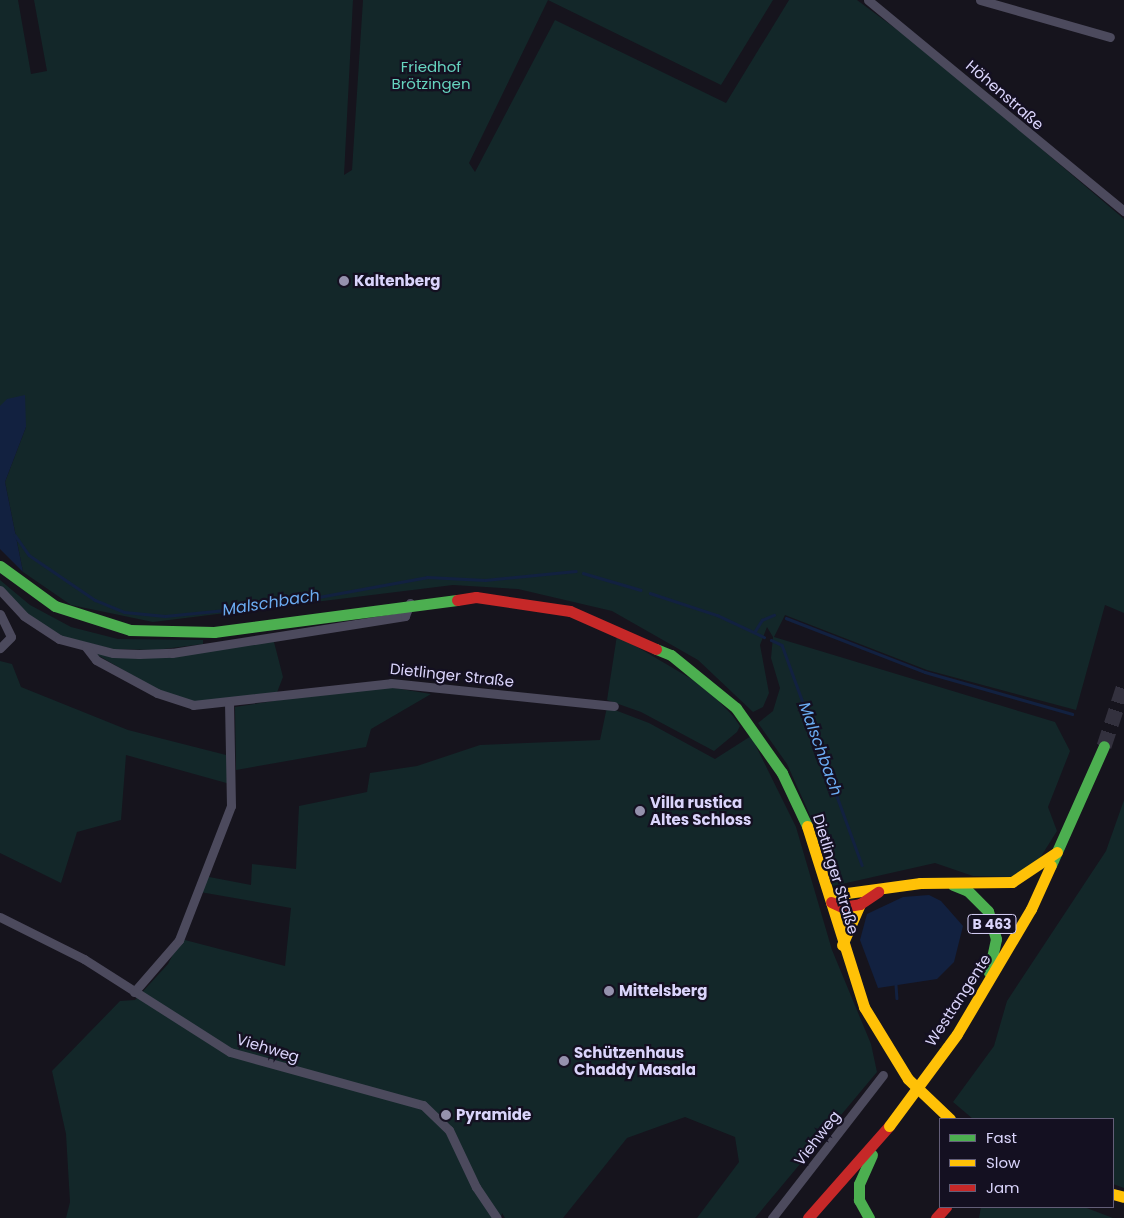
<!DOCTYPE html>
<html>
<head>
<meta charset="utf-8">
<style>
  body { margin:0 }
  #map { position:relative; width:1124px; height:1218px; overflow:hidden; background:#16141d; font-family:Poppins,sans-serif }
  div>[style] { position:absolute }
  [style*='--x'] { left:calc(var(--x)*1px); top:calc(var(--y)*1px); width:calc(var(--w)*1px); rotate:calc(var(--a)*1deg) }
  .green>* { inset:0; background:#132729 }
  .water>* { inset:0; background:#122140 }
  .stream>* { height:2.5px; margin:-1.25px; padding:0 1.25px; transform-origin:1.25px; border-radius:1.25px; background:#122140 }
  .highway-tunnel>* { height:15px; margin-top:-7.5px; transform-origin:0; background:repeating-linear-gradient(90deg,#33313e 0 15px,transparent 0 23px) }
  .street>* { height:9px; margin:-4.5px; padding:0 4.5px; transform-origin:4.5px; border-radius:4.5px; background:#4c4a5d }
  .fast>* { height:11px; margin:-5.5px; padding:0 5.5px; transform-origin:5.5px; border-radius:5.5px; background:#4caf50 }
  .slow>* { height:11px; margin:-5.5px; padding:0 5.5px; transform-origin:5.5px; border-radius:5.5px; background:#ffc107 }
  .jam>* { height:11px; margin:-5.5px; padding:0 5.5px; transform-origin:5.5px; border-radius:5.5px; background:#c62828 }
  .slow-bridge>* { height:11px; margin:-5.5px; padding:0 5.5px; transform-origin:5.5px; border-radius:5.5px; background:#ffc107 }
  .dots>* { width:14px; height:14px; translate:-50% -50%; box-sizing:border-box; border:2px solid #141021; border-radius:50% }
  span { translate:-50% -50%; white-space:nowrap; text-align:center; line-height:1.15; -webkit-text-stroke:4.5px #141021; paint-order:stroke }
  .shield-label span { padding:1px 4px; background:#141021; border:1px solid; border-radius:4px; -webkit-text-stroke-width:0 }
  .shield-label { font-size:14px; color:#dad4fb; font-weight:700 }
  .park-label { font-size:15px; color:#66d4bf }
  .street-label { font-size:15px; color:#dad4fb }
  .poi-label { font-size:15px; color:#dad4fb; font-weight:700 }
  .left { translate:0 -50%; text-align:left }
  .water-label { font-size:16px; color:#6bacf2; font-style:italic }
  .legend { position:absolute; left:939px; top:1118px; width:175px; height:90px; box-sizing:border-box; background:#141021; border:1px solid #635e78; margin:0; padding:6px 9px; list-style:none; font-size:15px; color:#dad4fb }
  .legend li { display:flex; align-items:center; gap:10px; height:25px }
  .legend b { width:25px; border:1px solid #635e78 }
</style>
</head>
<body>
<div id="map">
  <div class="green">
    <div style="clip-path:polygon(0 0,18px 0,31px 74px,47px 71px,34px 0,353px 0,344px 175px,352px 170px,363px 0,773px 0,721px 85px,548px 0,469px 163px,475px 172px,555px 20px,726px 103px,789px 0,857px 0,926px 51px,1124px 219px,1124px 613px,1105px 605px,1076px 710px,927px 670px,785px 615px,774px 637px,1055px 722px,1070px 751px,1048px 807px,1057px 831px,1040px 858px,1013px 877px,973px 876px,935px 863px,833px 886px,809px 813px,787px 764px,758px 723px,773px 711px,780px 688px,771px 658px,773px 637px,767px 627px,760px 645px,769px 693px,763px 707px,753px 712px,698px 660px,612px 611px,518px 589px,453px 585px,153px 622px,71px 605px,23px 572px,5px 482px,26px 427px,0 406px)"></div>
    <div style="clip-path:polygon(0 580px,30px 605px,71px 627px,118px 639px,203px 640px,203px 644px,156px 650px,113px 649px,64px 637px,26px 614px,0 587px)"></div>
    <div style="clip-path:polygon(617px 635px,705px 687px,733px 716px,740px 726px,737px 732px,714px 751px,641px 712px,607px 700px)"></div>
    <div style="clip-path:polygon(268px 639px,274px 642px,283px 677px,276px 695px,194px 702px,156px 689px,94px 653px,160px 657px)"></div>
    <div style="clip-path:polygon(0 661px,12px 664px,21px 687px,128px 730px,230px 756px,230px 784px,126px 755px,121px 820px,77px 832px,61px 883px,0 853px)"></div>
    <div style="clip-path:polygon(376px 685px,431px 694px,371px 729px,366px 747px,236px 770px,235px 707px)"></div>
    <div style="clip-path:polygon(607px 707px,649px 723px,715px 759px,751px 736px,796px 827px,832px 950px,871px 1044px,877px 1072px,755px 1218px,697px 1218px,739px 1162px,735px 1137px,685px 1117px,627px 1138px,563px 1218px,505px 1218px,502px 1213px,501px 1218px,66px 1218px,70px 1202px,66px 1134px,52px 1071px,120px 1001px,135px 1000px,168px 964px,181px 939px,285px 966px,291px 908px,200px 892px,204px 876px,251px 885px,252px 864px,296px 869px,299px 806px,367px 792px,370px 773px,417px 766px,480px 745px,600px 740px)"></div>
    <div style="clip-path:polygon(1124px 800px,1124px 1188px,1113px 1184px,1113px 1119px,973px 1119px,953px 1102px,994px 1046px,1007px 1001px,1106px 851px)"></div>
    <div style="clip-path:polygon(981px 1207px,1084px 1207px,1113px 1218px,979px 1218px)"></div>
  </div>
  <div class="water">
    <div style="clip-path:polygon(25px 395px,26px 427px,5px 482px,23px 572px,0 549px,0 406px,7px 399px)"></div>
    <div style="clip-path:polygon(929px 895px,941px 901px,963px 926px,954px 962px,937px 979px,878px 988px,860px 940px,867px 914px,903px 897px)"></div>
  </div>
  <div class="stream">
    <div style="--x:15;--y:535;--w:24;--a:55"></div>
    <div style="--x:29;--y:555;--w:80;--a:34.3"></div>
    <div style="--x:95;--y:600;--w:31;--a:22"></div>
    <div style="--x:124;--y:612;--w:41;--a:5.6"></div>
    <div style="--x:165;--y:616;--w:111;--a:-5.7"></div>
    <div style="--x:275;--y:605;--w:155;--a:-10.4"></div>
    <div style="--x:427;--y:577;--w:58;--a:3"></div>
    <div style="--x:485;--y:580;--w:91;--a:-5.6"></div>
    <div style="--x:583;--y:573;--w:60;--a:16.3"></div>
    <div style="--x:650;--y:593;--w:71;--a:18.2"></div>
    <div style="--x:717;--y:615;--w:52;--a:25.1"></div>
    <div style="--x:786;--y:618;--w:149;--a:21.2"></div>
    <div style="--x:925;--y:672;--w:153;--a:15.9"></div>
    <div style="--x:755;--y:631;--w:13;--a:-58"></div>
    <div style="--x:762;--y:620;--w:13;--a:-23"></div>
    <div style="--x:771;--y:640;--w:12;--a:24"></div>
    <div style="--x:782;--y:645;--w:234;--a:70"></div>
    <div style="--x:896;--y:985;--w:13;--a:86"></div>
  </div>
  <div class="highway-tunnel">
    <div style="--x:1104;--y:746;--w:64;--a:-71.8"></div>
  </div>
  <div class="street">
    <div style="--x:868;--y:0;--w:332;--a:39.5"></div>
    <div style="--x:980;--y:0;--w:135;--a:15.9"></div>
    <div style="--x:0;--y:590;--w:35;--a:47"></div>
    <div style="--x:24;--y:616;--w:42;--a:33.3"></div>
    <div style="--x:59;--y:639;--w:56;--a:14.5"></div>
    <div style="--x:113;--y:653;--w:26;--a:2"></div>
    <div style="--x:139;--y:654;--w:33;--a:-2"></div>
    <div style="--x:172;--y:653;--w:236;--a:-9"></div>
    <div style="--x:405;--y:616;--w:14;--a:-69"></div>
    <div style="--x:0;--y:614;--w:25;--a:64"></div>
    <div style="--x:11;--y:637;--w:16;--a:135"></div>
    <div style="--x:86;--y:647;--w:16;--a:52"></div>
    <div style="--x:96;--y:660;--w:69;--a:28.4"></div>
    <div style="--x:157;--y:693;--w:38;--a:18"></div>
    <div style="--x:193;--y:705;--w:199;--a:-6.3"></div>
    <div style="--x:391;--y:683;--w:224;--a:5.9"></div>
    <div style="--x:0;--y:917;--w:94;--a:26.6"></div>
    <div style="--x:84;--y:959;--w:173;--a:32.5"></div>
    <div style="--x:230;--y:1052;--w:200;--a:15.4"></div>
    <div style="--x:423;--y:1105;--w:36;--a:44"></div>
    <div style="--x:449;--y:1130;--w:63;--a:64.7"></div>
    <div style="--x:476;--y:1187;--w:37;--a:56"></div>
    <div style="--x:134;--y:992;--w:69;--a:-49.1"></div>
    <div style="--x:179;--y:940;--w:144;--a:-68.8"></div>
    <div style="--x:231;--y:806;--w:102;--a:-91.1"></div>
    <div style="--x:772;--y:1218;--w:181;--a:-52.2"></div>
  </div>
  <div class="fast">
    <div style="--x:0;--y:566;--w:68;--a:36"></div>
    <div style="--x:55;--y:606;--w:79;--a:17.7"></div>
    <div style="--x:130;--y:630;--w:84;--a:1.4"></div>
    <div style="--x:214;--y:632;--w:245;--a:-7.5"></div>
    <div style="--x:656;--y:649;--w:16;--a:22"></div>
    <div style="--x:671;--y:655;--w:84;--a:39.2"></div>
    <div style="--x:736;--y:708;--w:80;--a:54.7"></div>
    <div style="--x:782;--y:773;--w:59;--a:64.7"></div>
    <div style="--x:1051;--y:865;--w:130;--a:-66"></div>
    <div style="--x:953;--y:885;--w:16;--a:22"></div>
    <div style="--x:968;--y:891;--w:28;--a:45"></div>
    <div style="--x:988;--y:911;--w:29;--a:74"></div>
    <div style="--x:996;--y:939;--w:34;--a:102"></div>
    <div style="--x:869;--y:1218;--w:21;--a:-119"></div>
    <div style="--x:859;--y:1200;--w:16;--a:-90"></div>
    <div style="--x:859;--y:1184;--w:32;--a:-66"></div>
  </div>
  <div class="slow">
    <div style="--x:807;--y:826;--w:190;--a:72.5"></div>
    <div style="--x:864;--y:1007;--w:84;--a:58.6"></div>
    <div style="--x:908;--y:1079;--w:58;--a:43.6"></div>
    <div style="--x:831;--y:902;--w:18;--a:-29"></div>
    <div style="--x:847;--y:893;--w:74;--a:-7.8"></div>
    <div style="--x:920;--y:883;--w:92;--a:-0.6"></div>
    <div style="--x:1012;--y:882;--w:54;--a:-33.7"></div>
    <div style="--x:842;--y:945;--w:45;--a:-66.3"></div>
    <div style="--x:957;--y:1034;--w:145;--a:-59.4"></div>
    <div style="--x:1031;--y:909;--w:48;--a:-65.6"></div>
    <div style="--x:1113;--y:1194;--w:11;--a:15"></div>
  </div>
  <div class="jam">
    <div style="--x:457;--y:600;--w:19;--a:-9"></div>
    <div style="--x:476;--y:597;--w:95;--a:8.5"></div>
    <div style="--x:570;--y:611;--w:94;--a:23.8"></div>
    <div style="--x:831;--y:902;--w:12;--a:24"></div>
    <div style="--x:842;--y:907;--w:18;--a:-9"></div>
    <div style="--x:860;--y:904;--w:22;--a:-34"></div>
    <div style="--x:808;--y:1218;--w:123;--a:-48.6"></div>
    <div style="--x:936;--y:1218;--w:15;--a:-48"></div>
  </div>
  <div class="slow-bridge">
    <div style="--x:889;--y:1126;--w:114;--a:-53.5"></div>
  </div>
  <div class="dots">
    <div style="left:344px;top:281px;background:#9591ad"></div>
    <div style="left:640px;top:811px;background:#9591ad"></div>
    <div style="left:609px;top:991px;background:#9591ad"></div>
    <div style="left:564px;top:1061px;background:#9591ad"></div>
    <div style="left:446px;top:1115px;background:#9591ad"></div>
  </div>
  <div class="shield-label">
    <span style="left:992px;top:924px">B 463</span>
  </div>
  <div class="park-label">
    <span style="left:431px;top:75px">Friedhof<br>Brötzingen</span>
  </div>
  <div class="street-label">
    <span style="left:1005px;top:95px;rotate:41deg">Höhenstraße</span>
    <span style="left:452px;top:675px;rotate:6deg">Dietlinger Straße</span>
    <span style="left:836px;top:874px;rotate:73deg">Dietlinger Straße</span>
    <span style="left:958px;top:1000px;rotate:-57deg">Westtangente</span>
    <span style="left:268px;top:1048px;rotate:17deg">Viehweg</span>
    <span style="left:817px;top:1138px;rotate:-52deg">Viehweg</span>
  </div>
  <div class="poi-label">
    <span class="left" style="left:354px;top:281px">Kaltenberg</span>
    <span class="left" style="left:650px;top:811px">Villa rustica<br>Altes Schloss</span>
    <span class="left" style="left:619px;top:991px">Mittelsberg</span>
    <span class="left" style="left:574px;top:1061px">Schützenhaus<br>Chaddy Masala</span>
    <span class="left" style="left:456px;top:1115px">Pyramide</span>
  </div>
  <div class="water-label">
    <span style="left:271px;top:603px;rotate:-9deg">Malschbach</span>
    <span style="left:820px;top:749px;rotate:70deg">Malschbach</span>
  </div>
  <ul class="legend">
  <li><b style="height:6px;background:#4caf50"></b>Fast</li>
  <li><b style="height:6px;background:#ffc107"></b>Slow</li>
  <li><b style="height:6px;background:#c62828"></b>Jam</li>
  </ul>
</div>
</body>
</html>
